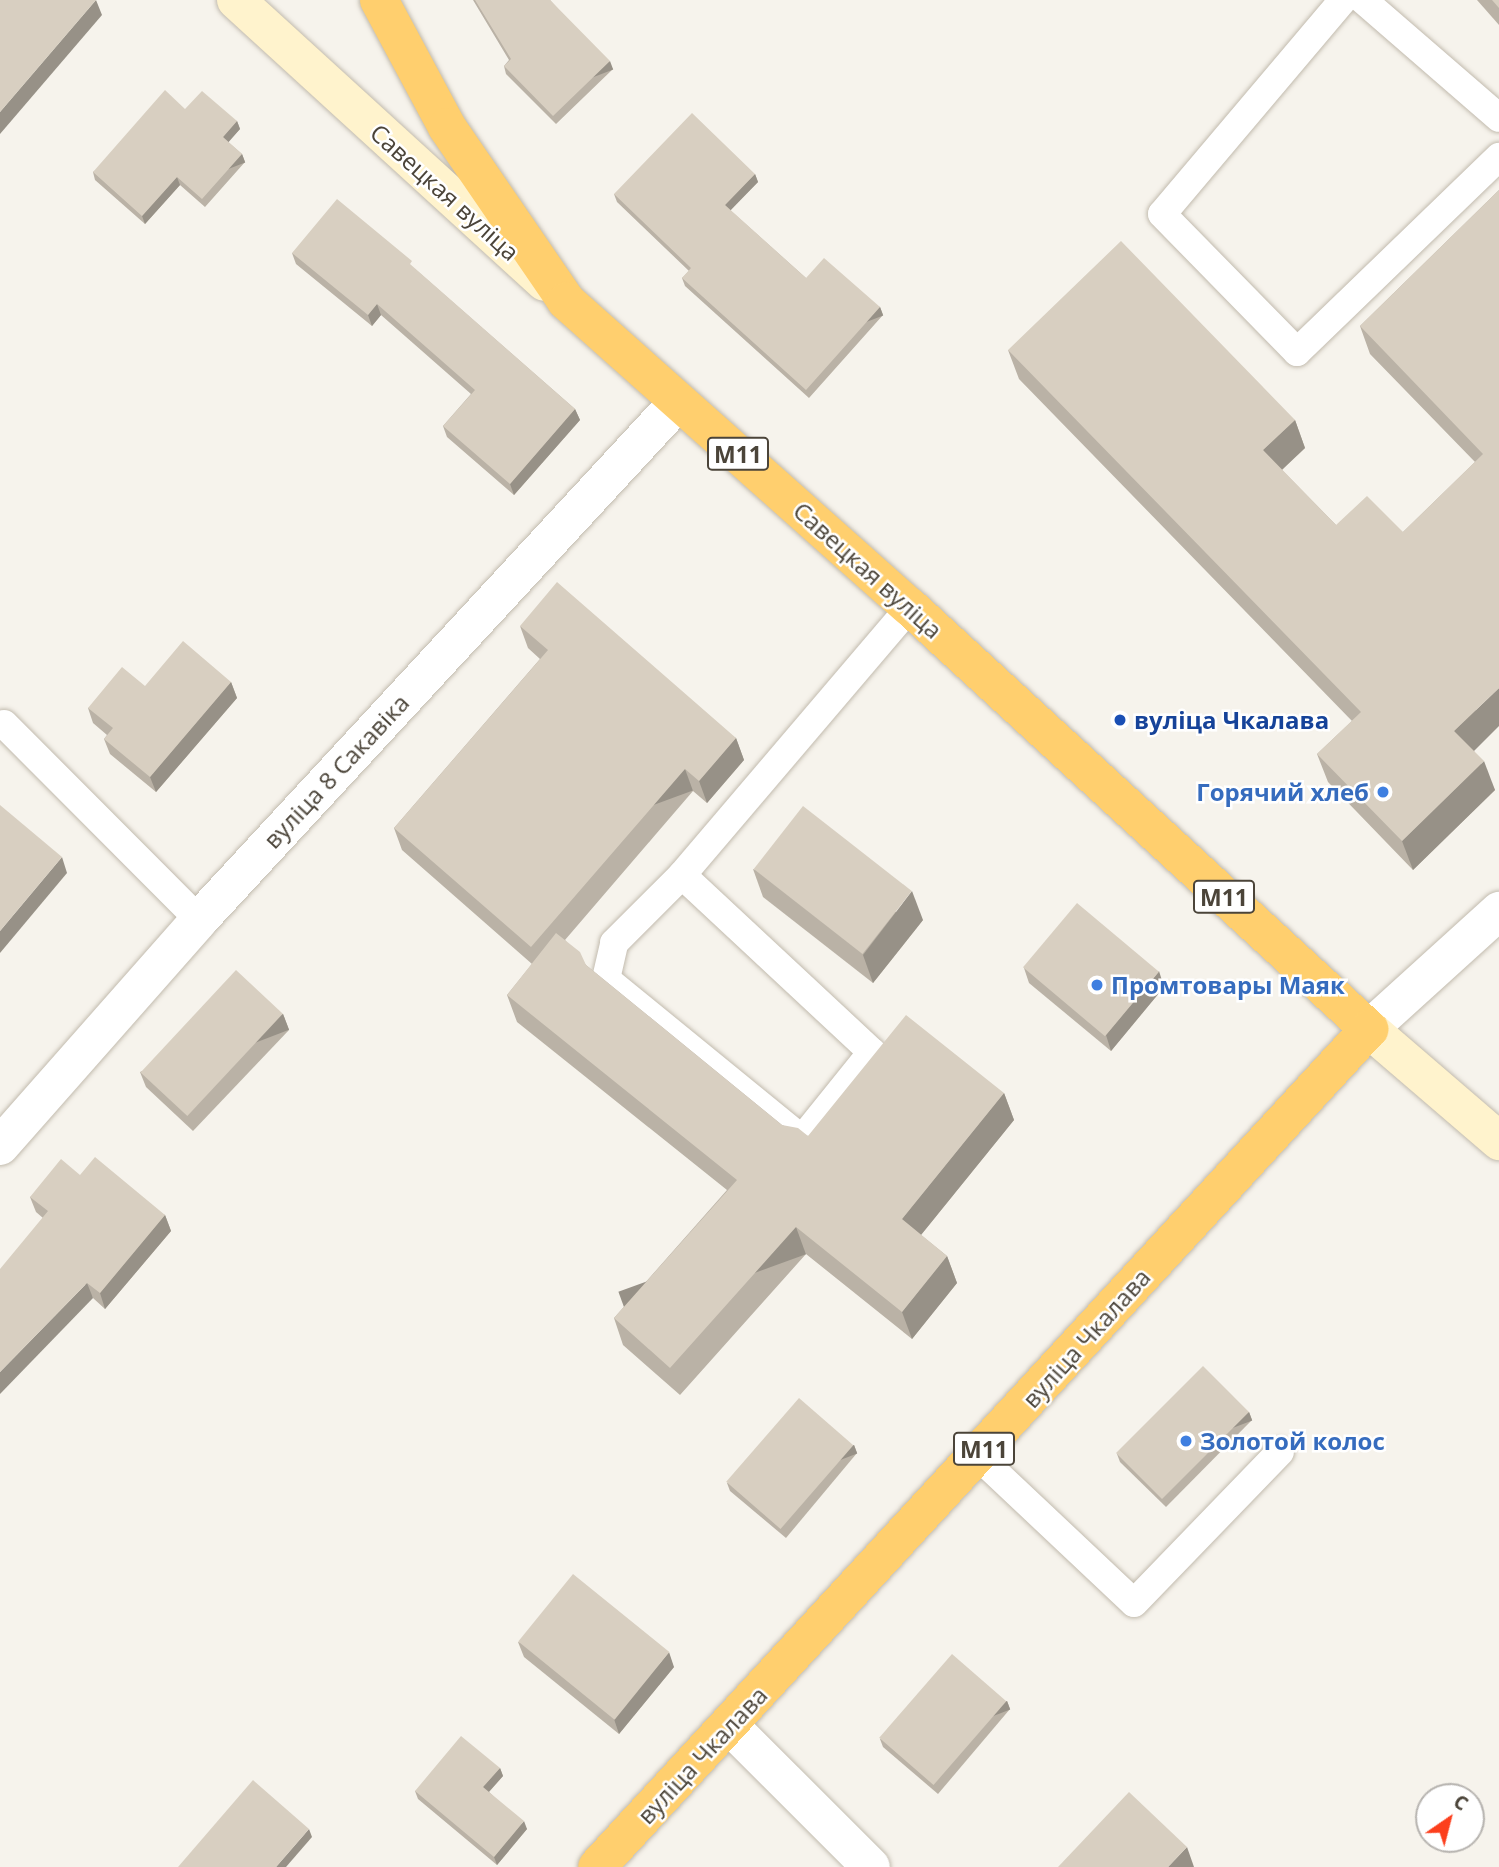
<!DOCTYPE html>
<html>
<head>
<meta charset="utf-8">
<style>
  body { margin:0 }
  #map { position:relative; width:1499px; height:1867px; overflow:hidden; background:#f6f3ec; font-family:"Open Sans",sans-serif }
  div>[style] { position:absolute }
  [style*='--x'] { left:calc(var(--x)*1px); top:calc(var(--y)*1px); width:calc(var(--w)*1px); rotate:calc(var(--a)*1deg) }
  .roads { filter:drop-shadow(0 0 2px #c2bbae) drop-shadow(0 0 2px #c2bbae) }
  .lane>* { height:28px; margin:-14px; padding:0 14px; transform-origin:14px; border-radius:14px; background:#fff }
  .street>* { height:38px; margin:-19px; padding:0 19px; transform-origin:19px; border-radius:19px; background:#fff }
  .secondary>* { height:38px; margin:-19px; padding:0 19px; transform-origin:19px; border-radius:19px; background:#fff3cd }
  .highway>* { height:38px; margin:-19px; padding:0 19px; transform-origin:19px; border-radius:19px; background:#ffcf6e }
  .wall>* { inset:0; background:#bab2a6 }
  .shaded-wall>* { inset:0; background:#979187; transform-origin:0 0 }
  .building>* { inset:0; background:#d8cfc1; transform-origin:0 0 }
  .dots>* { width:19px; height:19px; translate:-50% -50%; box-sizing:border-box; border:4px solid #fff; border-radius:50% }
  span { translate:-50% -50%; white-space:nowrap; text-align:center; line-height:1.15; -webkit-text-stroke:5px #fff; paint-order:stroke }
  .shield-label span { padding:2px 5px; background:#fff; border:2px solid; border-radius:5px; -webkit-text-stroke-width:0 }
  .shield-label { font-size:23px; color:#4b4439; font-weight:700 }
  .street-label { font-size:24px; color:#4b4439 }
  .transit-label { font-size:24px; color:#164399; font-weight:700 }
  .left { translate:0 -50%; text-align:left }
  .shop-label { font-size:24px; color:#366cbe; font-weight:700 }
  .right { translate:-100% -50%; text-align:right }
  .north { position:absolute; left:1415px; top:1783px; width:70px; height:70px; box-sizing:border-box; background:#fff; border:2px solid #b7b4b0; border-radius:50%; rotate:35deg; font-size:19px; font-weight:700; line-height:28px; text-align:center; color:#4b4439 }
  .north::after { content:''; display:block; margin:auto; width:24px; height:32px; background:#fc3f1d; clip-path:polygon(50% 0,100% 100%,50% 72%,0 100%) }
</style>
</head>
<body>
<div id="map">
  <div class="roads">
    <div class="lane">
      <div style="--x:1343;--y:0;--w:280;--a:130.2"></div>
      <div style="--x:1162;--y:214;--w:193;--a:45.6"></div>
      <div style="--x:1297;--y:352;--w:281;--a:-44"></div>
      <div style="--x:1363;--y:0;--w:180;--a:40.9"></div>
      <div style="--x:4;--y:724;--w:276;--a:45.1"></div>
      <div style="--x:682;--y:875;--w:260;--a:43"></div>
      <div style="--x:872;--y:1052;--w:112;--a:128.8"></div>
      <div style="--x:802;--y:1139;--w:253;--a:-140.8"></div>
      <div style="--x:606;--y:979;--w:37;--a:-77"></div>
      <div style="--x:614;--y:943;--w:96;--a:-45"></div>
      <div style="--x:682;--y:875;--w:352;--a:-49.6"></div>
      <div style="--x:978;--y:1456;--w:214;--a:43.3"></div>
      <div style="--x:1134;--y:1603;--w:210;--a:-46"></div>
    </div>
    <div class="street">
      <div style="--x:1369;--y:1029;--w:176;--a:-42.2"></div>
      <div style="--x:0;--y:1146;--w:301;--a:-48.6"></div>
      <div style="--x:199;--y:920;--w:706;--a:-47.24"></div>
      <div style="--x:730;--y:1726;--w:199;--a:45"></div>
    </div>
    <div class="secondary">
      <div style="--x:236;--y:0;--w:418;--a:42.4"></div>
      <div style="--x:1369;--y:1029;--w:172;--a:40.7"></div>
    </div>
    <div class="highway">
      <div style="--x:379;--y:0;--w:144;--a:61.8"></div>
      <div style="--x:447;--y:127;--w:211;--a:55.6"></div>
      <div style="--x:566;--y:301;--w:460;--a:41.7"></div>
      <div style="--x:910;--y:607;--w:624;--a:42.6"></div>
      <div style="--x:1369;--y:1029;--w:1139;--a:132.65"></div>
    </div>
  </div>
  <div class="wall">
    <div style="clip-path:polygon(473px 0,550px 0,613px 69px,556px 124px,506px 74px,504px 66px,509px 60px)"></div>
    <div style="clip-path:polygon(1477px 0,1499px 0,1499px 25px)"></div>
    <div style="clip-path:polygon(185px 109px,237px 121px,240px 129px,228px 142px,242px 154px,245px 162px,205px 207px,180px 185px,145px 224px,95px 180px,93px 172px)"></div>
    <div style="clip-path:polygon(755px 174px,758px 182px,730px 210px,806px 278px,880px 307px,883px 315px,809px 398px,685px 286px,682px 278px,689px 271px,617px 202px,614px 194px)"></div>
    <div style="clip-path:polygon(1499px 190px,1474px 751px,1495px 790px,1413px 870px,1328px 782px,1317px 754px,1352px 721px,1019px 379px,1008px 350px,1295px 420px,1305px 448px,1282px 470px,1336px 525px,1403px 532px,1475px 462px,1370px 354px,1360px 326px)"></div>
    <div style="clip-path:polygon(292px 253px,415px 269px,575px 409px,580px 420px,514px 495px,447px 437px,443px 426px,471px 394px,381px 315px,372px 326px,296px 264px)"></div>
    <div style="clip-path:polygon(520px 626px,736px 738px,744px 760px,707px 803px,693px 791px,565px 940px,586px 965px,782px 1125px,808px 1136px,1004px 1093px,1014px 1120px,921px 1235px,947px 1256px,957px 1283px,912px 1339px,806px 1254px,680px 1395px,623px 1345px,614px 1318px,727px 1190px,517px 1022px,507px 995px,532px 964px,402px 850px,394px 828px,540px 659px,528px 648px)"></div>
    <div style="clip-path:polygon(231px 682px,237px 698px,156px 792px,110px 754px,104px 739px,107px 735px,93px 723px,88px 708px,145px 686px)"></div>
    <div style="clip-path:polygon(753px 869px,923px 920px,873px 983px,763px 897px)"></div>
    <div style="clip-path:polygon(1024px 968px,1164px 987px,1111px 1051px,1029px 983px)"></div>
    <div style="clip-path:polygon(283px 1014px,289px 1030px,193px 1131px,146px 1087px,140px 1072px)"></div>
    <div style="clip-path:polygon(80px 1175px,165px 1215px,171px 1231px,105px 1309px,93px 1298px,43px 1218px,36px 1212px,30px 1197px)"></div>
    <div style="clip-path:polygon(1249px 1412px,1252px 1420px,1166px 1507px,1120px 1462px,1117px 1454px)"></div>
    <div style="clip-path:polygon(854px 1445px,857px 1453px,786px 1538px,730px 1491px,727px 1483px)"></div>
    <div style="clip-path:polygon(518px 1642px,674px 1667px,619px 1734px,524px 1657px)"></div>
    <div style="clip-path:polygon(1007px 1701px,1010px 1709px,938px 1794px,883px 1747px,880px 1739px)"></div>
    <div style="clip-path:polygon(500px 1768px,503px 1776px,489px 1792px,527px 1829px,497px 1865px,418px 1799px,415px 1791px)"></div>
  </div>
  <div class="shaded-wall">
    <div style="clip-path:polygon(96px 0,102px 15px,0 134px,0 112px)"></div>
    <div style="left:610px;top:61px;width:9px;height:79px;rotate:69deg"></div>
    <div style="clip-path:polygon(237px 121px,240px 129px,226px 145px,223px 137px)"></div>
    <div style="left:242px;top:154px;width:9px;height:60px;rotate:69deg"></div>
    <div style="clip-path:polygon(755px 174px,758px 182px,728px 213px,725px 205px)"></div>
    <div style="clip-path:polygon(177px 177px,180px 185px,145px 224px,142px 216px)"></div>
    <div style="clip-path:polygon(377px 304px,381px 315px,372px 326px,368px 315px)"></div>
    <div style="left:880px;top:307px;width:9px;height:111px;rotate:69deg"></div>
    <div style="clip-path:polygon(575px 409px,580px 420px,514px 495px,510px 484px)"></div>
    <div style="clip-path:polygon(1295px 420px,1305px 448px,1273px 478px,1263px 450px)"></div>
    <div style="clip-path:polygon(231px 682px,237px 698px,156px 792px,150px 777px)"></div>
    <div style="clip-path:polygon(1499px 688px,1499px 726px,1465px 760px,1454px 731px)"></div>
    <div style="clip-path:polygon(736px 738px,744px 760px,707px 803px,699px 781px)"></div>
    <div style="clip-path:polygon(1484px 761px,1495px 790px,1413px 870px,1402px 841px)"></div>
    <div style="left:685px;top:769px;width:23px;height:235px;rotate:70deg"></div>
    <div style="clip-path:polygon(62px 857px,67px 873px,0 953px,0 931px)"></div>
    <div style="clip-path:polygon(912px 891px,923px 920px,873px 983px,863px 955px)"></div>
    <div style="clip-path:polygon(1159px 971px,1164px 987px,1111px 1051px,1106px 1035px)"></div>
    <div style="left:283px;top:1014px;width:17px;height:140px;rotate:69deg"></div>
    <div style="clip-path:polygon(1004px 1093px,1014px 1120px,912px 1246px,902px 1219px)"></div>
    <div style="clip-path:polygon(165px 1215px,171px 1231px,105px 1309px,100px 1293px)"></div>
    <div style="left:796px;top:1227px;width:29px;height:189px;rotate:70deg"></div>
    <div style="clip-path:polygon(947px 1256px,957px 1283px,912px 1339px,902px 1312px)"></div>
    <div style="clip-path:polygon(87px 1283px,93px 1298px,0 1394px,0 1372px)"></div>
    <div style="left:1249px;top:1412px;width:9px;height:122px;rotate:69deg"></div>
    <div style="left:854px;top:1445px;width:9px;height:111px;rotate:69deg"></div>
    <div style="clip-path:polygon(669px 1652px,674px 1667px,619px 1734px,614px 1719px)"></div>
    <div style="left:1007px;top:1701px;width:9px;height:111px;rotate:69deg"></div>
    <div style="clip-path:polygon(500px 1768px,503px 1776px,486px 1795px,483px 1787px)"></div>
    <div style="clip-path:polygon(524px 1821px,527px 1829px,497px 1865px,494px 1857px)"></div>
    <div style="clip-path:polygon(309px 1829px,312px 1837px,286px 1867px,276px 1867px)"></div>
    <div style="clip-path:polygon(1187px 1847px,1194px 1867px,1168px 1867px)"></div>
  </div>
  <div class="building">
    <div style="clip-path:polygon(0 0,96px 0,0 112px)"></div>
    <div style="clip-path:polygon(475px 0,550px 0,610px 61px,553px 116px,504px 66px,511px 59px)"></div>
    <div style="clip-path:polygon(1492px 0,1499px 0,1499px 8px)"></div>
    <div style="clip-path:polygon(165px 90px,185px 109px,202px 91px,237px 121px,223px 137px,242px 154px,202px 199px,177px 177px,142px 216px,93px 172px)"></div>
    <div style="clip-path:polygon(692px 113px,755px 174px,725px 205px,806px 278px,824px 258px,880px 307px,806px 390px,682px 278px,691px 268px,614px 194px)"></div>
    <div style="clip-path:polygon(1499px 190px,1499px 688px,1454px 731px,1484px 761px,1402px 841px,1317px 754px,1361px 712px,1008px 350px,1121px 241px,1295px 420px,1263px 450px,1336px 525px,1367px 496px,1403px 532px,1483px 454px,1360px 326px)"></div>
    <div style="clip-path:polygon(337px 199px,412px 261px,410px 264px,575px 409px,510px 484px,443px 426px,475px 390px,377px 304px,368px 315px,292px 253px)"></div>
    <div style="clip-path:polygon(557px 582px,736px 738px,699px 781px,685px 769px,531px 947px,394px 828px,548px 650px,520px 626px)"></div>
    <div style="clip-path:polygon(183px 641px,231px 682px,150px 777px,104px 739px,113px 728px,88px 708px,122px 667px,145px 686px)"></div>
    <div style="clip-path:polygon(0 805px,62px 857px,0 931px)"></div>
    <div style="left:803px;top:806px;width:138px;height:80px;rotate:38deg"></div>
    <div style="left:1077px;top:903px;width:107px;height:84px;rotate:40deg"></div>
    <div style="clip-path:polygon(556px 933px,580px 952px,586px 965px,782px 1125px,798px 1128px,808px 1136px,906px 1015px,1004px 1093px,902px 1219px,947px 1256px,902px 1312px,796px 1227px,670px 1368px,614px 1318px,737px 1180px,507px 995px)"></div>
    <div style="left:236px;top:970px;width:64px;height:140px;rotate:43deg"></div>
    <div style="clip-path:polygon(95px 1157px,165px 1215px,100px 1293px,87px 1283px,0 1372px,0 1269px,48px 1211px,30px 1197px,61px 1159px,80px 1175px)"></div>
    <div style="left:1203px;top:1366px;width:65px;height:123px;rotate:45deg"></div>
    <div style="left:799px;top:1398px;width:72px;height:111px;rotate:41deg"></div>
    <div style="left:573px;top:1574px;width:124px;height:87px;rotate:39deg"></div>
    <div style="left:952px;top:1654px;width:72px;height:111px;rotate:41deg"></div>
    <div style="clip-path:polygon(461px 1736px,500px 1768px,483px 1787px,524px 1821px,494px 1857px,415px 1791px)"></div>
    <div style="clip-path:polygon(253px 1780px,309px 1829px,276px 1867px,178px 1867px)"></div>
    <div style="clip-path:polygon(1129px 1792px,1187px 1847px,1168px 1867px,1058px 1867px)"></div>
  </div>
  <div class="dots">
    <div style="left:1120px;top:720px;background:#1a4fb4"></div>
    <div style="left:1383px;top:792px;background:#3f7fe0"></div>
    <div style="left:1097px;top:985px;background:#3f7fe0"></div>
    <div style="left:1186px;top:1441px;background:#3f7fe0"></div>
  </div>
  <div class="shield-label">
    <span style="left:738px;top:454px">М11</span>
    <span style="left:1224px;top:897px">М11</span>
    <span style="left:984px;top:1449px">М11</span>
  </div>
  <div class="street-label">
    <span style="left:445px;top:192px;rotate:42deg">Савецкая вуліца</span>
    <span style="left:868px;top:570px;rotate:42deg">Савецкая вуліца</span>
    <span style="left:336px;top:771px;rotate:-47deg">вуліца 8 Сакавіка</span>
    <span style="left:1086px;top:1338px;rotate:-48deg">вуліца Чкалава</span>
    <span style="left:702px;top:1755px;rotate:-47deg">вуліца Чкалава</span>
  </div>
  <div class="transit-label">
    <span class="left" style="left:1134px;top:720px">вуліца Чкалава</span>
  </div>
  <div class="shop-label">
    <span class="right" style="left:1369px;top:792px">Горячий хлеб</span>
    <span class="left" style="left:1111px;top:985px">Промтовары Маяк</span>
    <span class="left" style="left:1200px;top:1441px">Золотой колос</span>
  </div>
  <div class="north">С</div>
</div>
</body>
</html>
